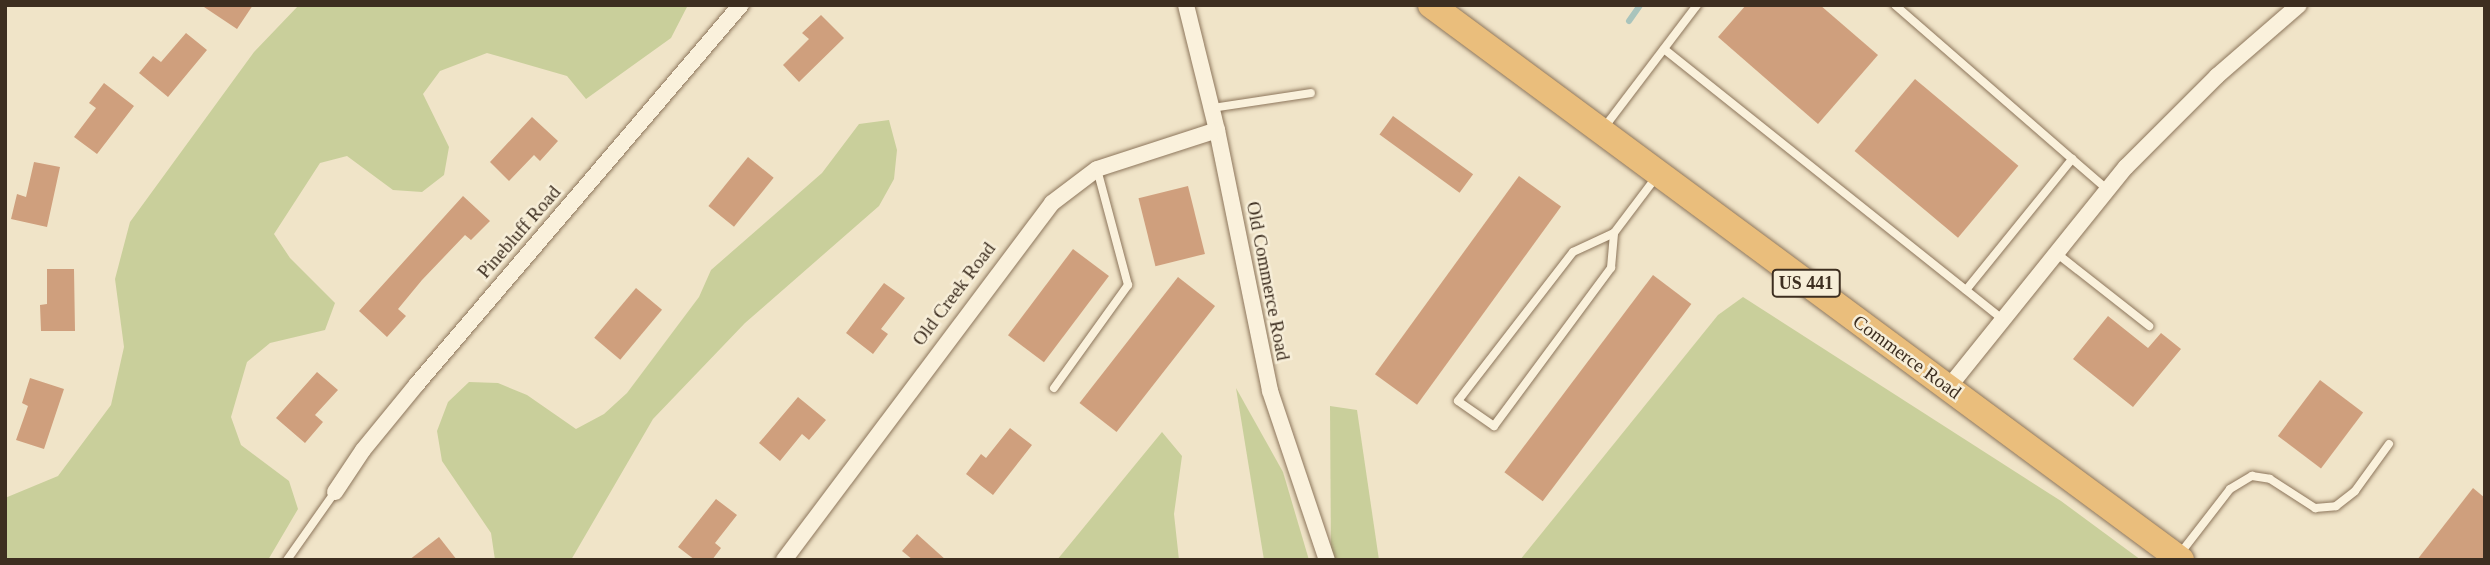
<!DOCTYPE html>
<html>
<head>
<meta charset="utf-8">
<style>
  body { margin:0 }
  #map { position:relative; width:2490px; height:565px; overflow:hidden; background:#f0e4c8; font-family:Georgia,serif }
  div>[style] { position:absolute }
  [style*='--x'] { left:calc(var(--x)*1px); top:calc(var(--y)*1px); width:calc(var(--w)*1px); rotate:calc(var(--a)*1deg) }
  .green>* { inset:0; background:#c9cf9b }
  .stream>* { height:6px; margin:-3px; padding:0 3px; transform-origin:3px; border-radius:3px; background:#a9c4bc }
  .building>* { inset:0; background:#cf9f7d; transform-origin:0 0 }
  .roads { filter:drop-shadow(0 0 2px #8d765c) drop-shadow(0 0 2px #8d765c) }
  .service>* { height:8px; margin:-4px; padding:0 4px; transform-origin:4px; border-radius:4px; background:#faf1dc }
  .minor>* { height:16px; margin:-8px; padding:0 8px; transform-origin:8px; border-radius:8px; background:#faf1dc }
  .trunk>* { height:26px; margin:-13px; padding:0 13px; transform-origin:13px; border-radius:13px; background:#eabe7c }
  span { translate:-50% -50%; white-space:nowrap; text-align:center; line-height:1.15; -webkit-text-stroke:5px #f7eed8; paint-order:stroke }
  .shield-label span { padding:2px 5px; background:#f7eed8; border:2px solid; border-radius:5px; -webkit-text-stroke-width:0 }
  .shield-label { font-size:18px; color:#3d2e20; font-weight:700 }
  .street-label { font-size:19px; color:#3d2e20 }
  .frame { position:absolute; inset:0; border:7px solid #3d2e20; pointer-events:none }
</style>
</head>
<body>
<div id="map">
  <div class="green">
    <div style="clip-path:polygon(299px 5px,688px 5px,671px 38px,586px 99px,567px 76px,487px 53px,440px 71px,423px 94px,449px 147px,444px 175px,422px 192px,393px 190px,347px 156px,320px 163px,274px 234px,290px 258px,335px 303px,325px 330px,270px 343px,247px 362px,231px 417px,241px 445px,289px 481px,298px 509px,268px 560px,5px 560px,5px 498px,58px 476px,111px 405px,124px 347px,115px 279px,130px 222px,254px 52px)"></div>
    <div style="clip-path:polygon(889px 120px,897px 150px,894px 179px,879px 206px,745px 323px,653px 419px,571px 560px,495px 560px,491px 533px,442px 461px,437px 431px,448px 402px,469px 382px,498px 383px,527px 395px,576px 429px,604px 414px,627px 393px,699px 297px,711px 270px,822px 173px,859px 124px)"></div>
    <div style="clip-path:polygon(1743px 297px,2061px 501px,2141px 560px,1520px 560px,1718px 315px)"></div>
    <div style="clip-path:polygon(1236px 388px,1283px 472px,1309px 560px,1264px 560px)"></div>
    <div style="clip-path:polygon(1330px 406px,1357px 410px,1379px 560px,1331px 560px)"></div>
    <div style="clip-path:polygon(1162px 432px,1182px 456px,1174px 514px,1179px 560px,1057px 560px)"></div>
  </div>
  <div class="stream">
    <div style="--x:1629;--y:21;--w:19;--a:-55"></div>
  </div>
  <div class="building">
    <div style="clip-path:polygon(201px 5px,253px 5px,237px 29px)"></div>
    <div style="clip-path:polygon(1746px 5px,1820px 5px,1878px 55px,1818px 124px,1718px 37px)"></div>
    <div style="clip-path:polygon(821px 15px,844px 38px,799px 82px,783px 65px,809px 39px,802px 33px)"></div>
    <div style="clip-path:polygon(186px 33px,207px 50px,168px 97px,139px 73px,153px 56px,161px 62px)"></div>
    <div style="left:1915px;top:79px;width:135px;height:94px;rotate:40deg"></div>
    <div style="clip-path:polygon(104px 83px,134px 106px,97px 154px,74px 137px,96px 108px,89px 103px)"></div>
    <div style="left:1393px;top:116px;width:99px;height:23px;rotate:36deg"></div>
    <div style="clip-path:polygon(532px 117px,558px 141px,540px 161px,534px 155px,509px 181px,490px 162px)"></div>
    <div style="left:748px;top:157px;width:33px;height:63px;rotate:39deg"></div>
    <div style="clip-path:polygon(34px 162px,60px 167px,47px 227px,11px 219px,17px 194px,26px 197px)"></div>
    <div style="left:1519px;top:176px;width:52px;height:245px;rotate:36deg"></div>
    <div style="left:1188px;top:186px;width:70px;height:51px;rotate:76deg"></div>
    <div style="clip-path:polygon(463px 196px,490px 221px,471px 240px,465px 235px,422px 280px,398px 309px,406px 316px,387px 337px,359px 311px)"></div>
    <div style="left:1073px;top:249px;width:45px;height:108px;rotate:37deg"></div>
    <div style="clip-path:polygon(47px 269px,74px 269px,75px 331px,41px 331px,40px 305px,47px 304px)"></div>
    <div style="left:1653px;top:275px;width:48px;height:247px;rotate:37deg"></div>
    <div style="left:1178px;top:277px;width:47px;height:160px;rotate:38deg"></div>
    <div style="clip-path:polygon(884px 283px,905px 298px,881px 329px,888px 334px,873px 354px,846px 333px)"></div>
    <div style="left:636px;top:288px;width:34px;height:65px;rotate:40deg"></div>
    <div style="clip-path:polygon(2108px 316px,2148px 348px,2161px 333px,2181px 349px,2133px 407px,2073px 359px)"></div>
    <div style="clip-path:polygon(317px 372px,338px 390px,315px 415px,323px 422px,305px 443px,276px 418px)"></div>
    <div style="clip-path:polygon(30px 378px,64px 389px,44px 449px,16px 440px,28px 406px,22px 403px)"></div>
    <div style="left:2320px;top:380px;width:54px;height:70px;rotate:37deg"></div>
    <div style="clip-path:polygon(798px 397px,826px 420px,809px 440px,802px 434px,780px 461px,759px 443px)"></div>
    <div style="clip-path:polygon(1010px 428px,1032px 445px,993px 495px,966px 474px,981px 454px,986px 458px)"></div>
    <div style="clip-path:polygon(2473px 488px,2485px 498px,2485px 560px,2417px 560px)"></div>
    <div style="clip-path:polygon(716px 499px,737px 515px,715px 543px,721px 548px,712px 560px,695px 560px,678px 547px)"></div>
    <div style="clip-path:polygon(917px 534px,946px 560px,913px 560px,902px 551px)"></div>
    <div style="clip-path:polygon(439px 537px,457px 560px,409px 560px)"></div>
  </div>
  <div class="roads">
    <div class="service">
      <div style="--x:1895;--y:5;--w:281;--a:41"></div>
      <div style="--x:1664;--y:49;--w:433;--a:38.6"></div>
      <div style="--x:1212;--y:108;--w:100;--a:-8.6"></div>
      <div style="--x:1603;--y:129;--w:156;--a:-52.8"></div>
      <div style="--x:1614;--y:233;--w:45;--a:155.1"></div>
      <div style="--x:1573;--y:252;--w:188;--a:127.7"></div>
      <div style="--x:1458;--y:401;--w:44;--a:34.8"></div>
      <div style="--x:1494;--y:426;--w:197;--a:-53.5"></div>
      <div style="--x:1611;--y:268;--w:35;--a:-85"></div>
      <div style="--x:1614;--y:233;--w:71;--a:-53"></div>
      <div style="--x:2055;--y:252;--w:120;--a:38.2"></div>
      <div style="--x:1966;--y:290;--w:169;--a:-51"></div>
      <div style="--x:1054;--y:388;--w:127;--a:-54.3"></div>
      <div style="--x:1128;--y:285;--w:120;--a:-105"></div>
      <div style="--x:2179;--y:555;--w:83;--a:-52.3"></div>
      <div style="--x:2230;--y:489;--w:26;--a:-31"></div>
      <div style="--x:2252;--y:476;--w:18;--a:9"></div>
      <div style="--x:2270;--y:479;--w:54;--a:32.8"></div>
      <div style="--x:2315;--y:508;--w:21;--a:-5"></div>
      <div style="--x:2336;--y:506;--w:24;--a:-38"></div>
      <div style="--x:2355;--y:491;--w:58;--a:-54.1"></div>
      <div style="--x:287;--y:560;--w:83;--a:-54.8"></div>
    </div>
    <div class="minor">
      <div style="--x:1186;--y:5;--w:129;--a:76.1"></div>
      <div style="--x:1217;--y:130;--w:266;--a:78.5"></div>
      <div style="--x:1270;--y:391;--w:178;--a:71.4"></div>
      <div style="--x:1948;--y:388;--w:284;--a:-51.2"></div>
      <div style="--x:2126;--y:167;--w:129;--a:-45"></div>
      <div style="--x:2217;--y:76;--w:108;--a:-40.9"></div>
      <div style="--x:335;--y:492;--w:50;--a:-56.3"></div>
      <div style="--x:363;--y:450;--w:85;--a:-50.7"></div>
      <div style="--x:417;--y:384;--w:499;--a:-49.5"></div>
      <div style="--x:784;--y:560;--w:446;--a:-53.1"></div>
      <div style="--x:1052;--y:203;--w:56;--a:-37.1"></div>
      <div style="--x:1097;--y:169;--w:126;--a:-18"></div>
    </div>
    <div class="trunk">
      <div style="--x:1431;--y:5;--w:933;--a:36.5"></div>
    </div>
  </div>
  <div class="shield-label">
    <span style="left:1806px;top:283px">US 441</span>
  </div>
  <div class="street-label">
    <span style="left:519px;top:232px;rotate:-49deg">Pinebluff Road</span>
    <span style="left:1268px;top:281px;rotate:79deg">Old Commerce Road</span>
    <span style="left:954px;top:294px;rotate:-53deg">Old Creek Road</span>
    <span style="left:1907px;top:357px;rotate:36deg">Commerce Road</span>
  </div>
  <div class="frame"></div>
</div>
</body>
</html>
